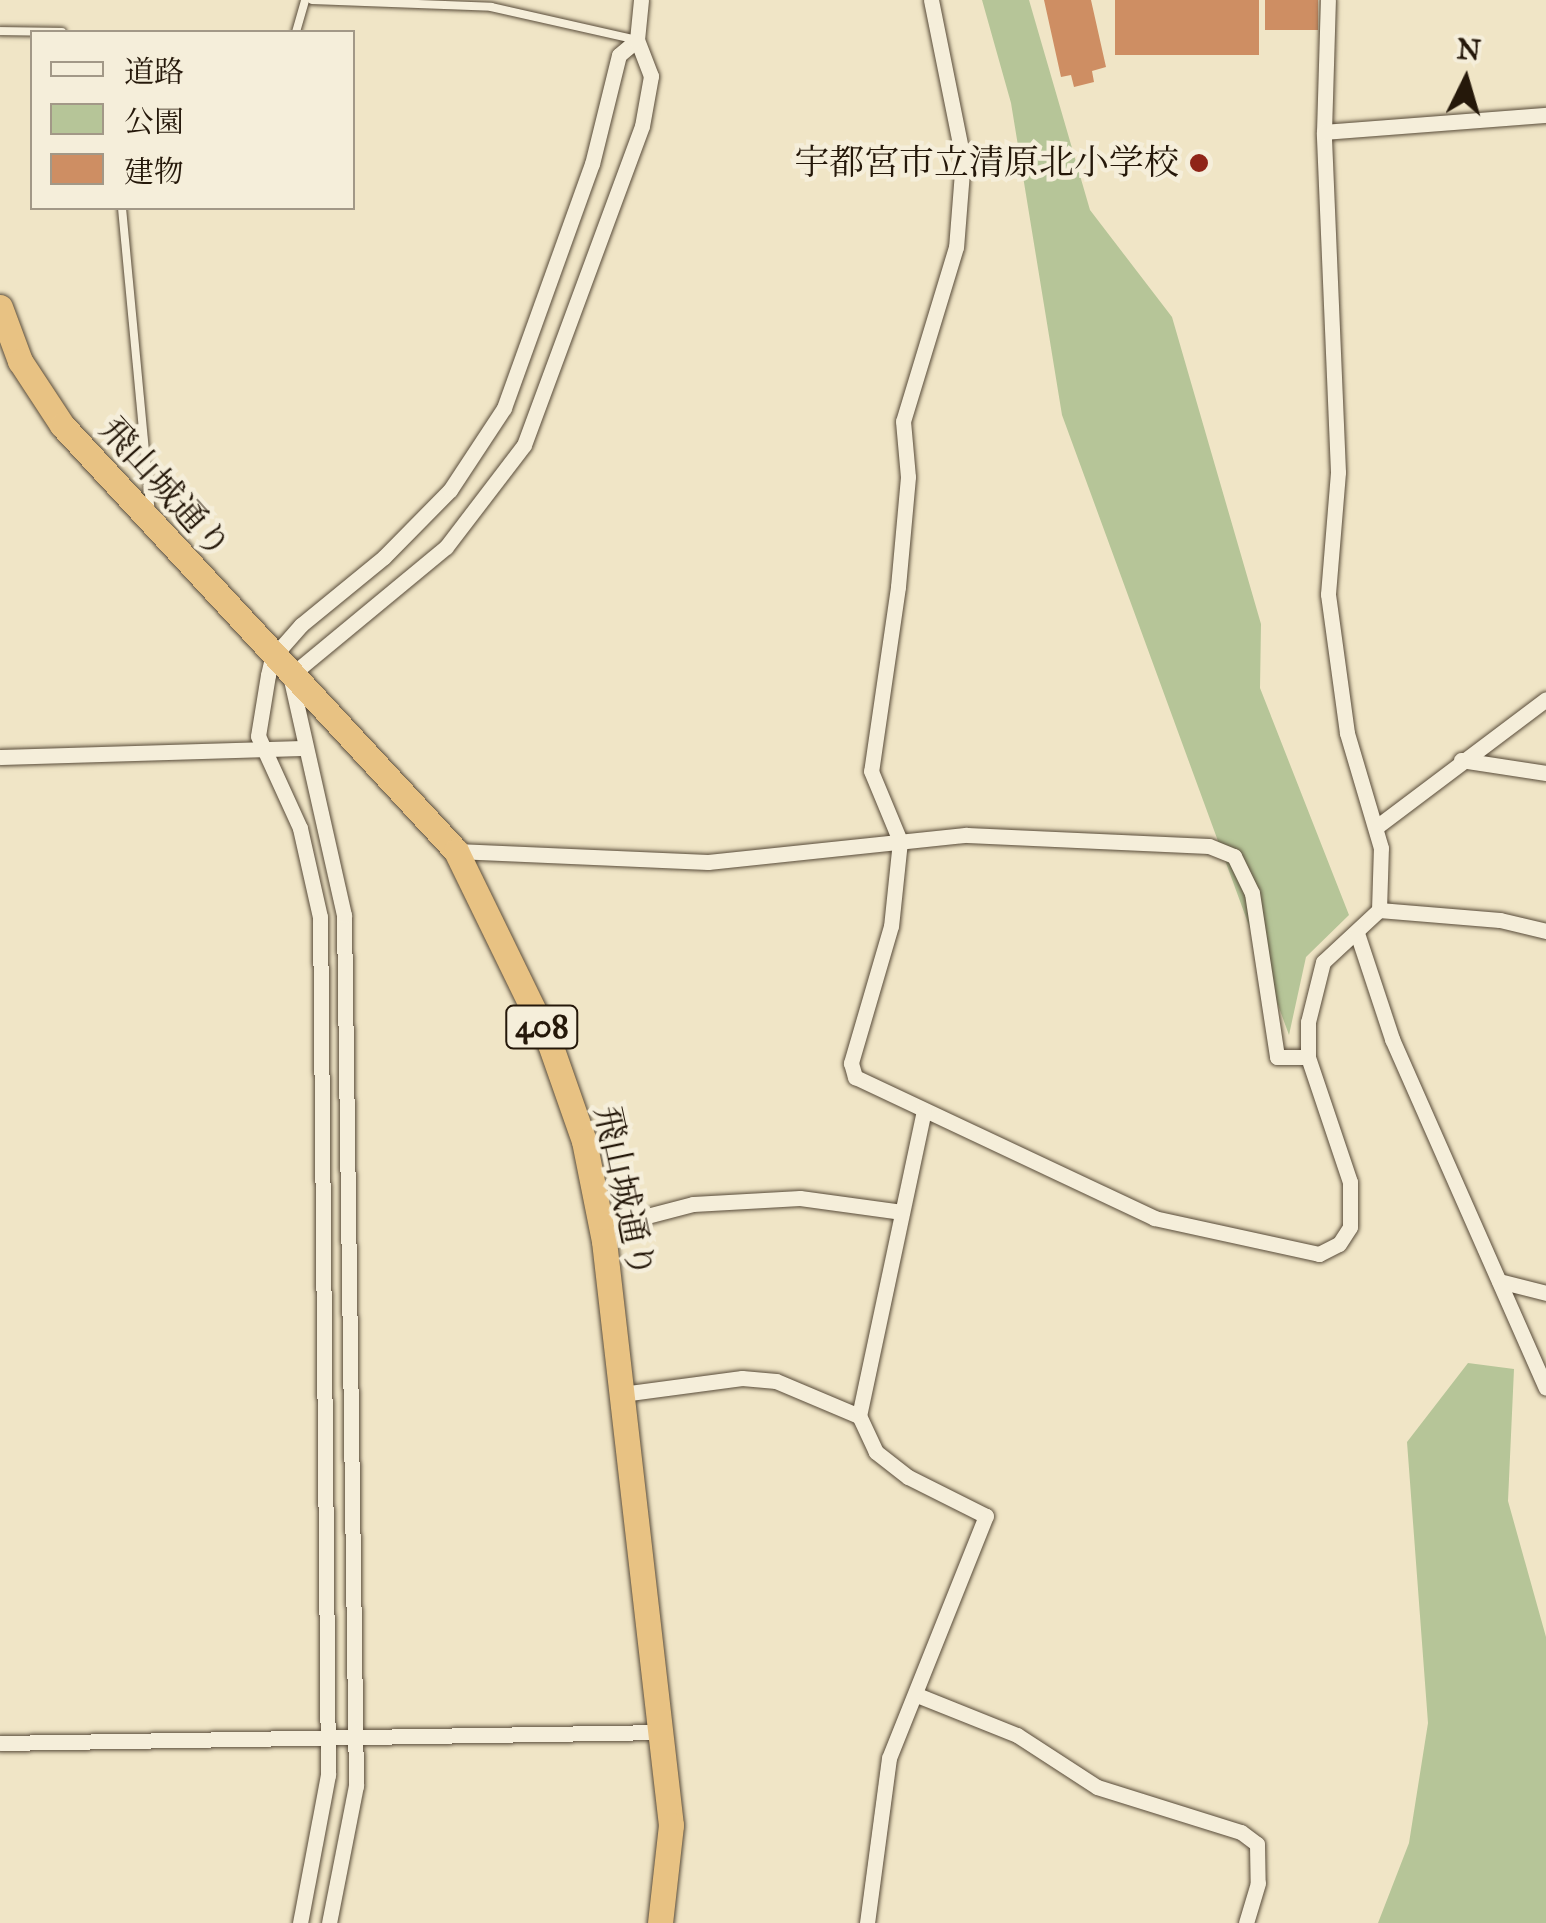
<!DOCTYPE html>
<html>
<head>
<meta charset="utf-8">
<style>
  body { margin:0 }
  #map { position:relative; width:1546px; height:1923px; overflow:hidden; background:#f0e5c6; font-family:"IM FELL Great Primer","Noto Serif JP",serif }
  div>[style] { position:absolute }
  [style*='--x'] { left:calc(var(--x)*1px); top:calc(var(--y)*1px); width:calc(var(--w)*1px); rotate:calc(var(--a)*1deg) }
  .green>* { inset:0; background:#b6c598 }
  .building>* { inset:0; background:#ce8e63; transform-origin:0 0 }
  .roads { filter:drop-shadow(0 0 2px #584b39) drop-shadow(0 0 2px #584b39) }
  .service>* { height:8px; margin:-4px; padding:0 4px; transform-origin:4px; border-radius:4px; background:#f5eeda }
  .minor>* { height:15px; margin:-7.5px; padding:0 7.5px; transform-origin:7.5px; border-radius:7.5px; background:#f5eeda }
  .trunk>* { height:25px; margin:-12.5px; padding:0 12.5px; transform-origin:12.5px; border-radius:12.5px; background:#e8c283 }
  .dots>* { width:28px; height:28px; translate:-50% -50%; box-sizing:border-box; border:5px solid #f5eeda; border-radius:50% }
  span { translate:-50% -50%; white-space:nowrap; text-align:center; line-height:1.15; -webkit-text-stroke:9px #f5eeda; paint-order:stroke }
  .shield-label span { padding:2px 8px; background:#f5eeda; border:2px solid; border-radius:8px; -webkit-text-stroke-width:0 }
  .shield-label { font-size:32px; color:#25180a; font-weight:700 }
  .poi-label { font-size:35px; color:#25180a }
  .right { translate:-100% -50%; text-align:right }
  .street-label { font-size:35px; color:#25180a }
  .legend { position:absolute; left:30px; top:30px; width:325px; height:180px; box-sizing:border-box; background:#f5eeda; border:2px solid #a29887; margin:0; padding:12px 18px; list-style:none; font-size:30px; color:#25180a }
  .legend li { display:flex; align-items:center; gap:20px; height:50px }
  .legend b { width:50px; border:2px solid #a29887 }
  .north { position:absolute; left:1416px; top:30px; width:100px; height:100px; -webkit-text-stroke:8px #f5eeda; paint-order:stroke; rotate:5deg; font-size:28px; font-weight:700; line-height:40px; text-align:center; color:#25180a }
  .north::after { content:''; display:block; margin:auto; width:35px; height:45px; background:#25180a; clip-path:polygon(50% 0,100% 100%,50% 72%,0 100%) }
</style>
</head>
<body>
<div id="map">
  <div class="green">
    <div style="clip-path:polygon(982px 0,1029px 0,1090px 210px,1172px 317px,1261px 624px,1260px 688px,1349px 915px,1306px 957px,1289px 1035px,1062px 415px,1011px 103px)"></div>
    <div style="clip-path:polygon(1468px 1363px,1514px 1369px,1508px 1501px,1546px 1637px,1546px 1923px,1378px 1923px,1409px 1843px,1428px 1723px,1407px 1442px)"></div>
  </div>
  <div class="building">
    <div style="clip-path:polygon(1044px 0,1091px 0,1106px 67px,1092px 71px,1094px 82px,1074px 87px,1071px 75px,1061px 77px)"></div>
    <div style="left:1115px;top:0;width:144px;height:55px"></div>
    <div style="left:1265px;top:0;width:53px;height:30px"></div>
  </div>
  <div class="roads">
    <div class="service">
      <div style="--x:312;--y:0;--w:179;--a:2.2"></div>
      <div style="--x:491;--y:7;--w:146;--a:12.7"></div>
      <div style="--x:0;--y:31;--w:62;--a:0.9"></div>
      <div style="--x:296;--y:32;--w:33;--a:-74"></div>
      <div style="--x:122;--y:208;--w:305;--a:84.6"></div>
    </div>
    <div class="minor">
      <div style="--x:931;--y:0;--w:162;--a:78.6"></div>
      <div style="--x:963;--y:159;--w:88;--a:94.5"></div>
      <div style="--x:956;--y:247;--w:182;--a:106.9"></div>
      <div style="--x:903;--y:421;--w:56;--a:84.9"></div>
      <div style="--x:908;--y:477;--w:110;--a:95.2"></div>
      <div style="--x:898;--y:587;--w:186;--a:98.3"></div>
      <div style="--x:871;--y:771;--w:76;--a:67.5"></div>
      <div style="--x:900;--y:841;--w:85;--a:96"></div>
      <div style="--x:891;--y:926;--w:143;--a:106.3"></div>
      <div style="--x:851;--y:1063;--w:15;--a:74"></div>
      <div style="--x:855;--y:1077;--w:331;--a:25.2"></div>
      <div style="--x:1154;--y:1218;--w:169;--a:12.3"></div>
      <div style="--x:1319;--y:1254;--w:22;--a:-27"></div>
      <div style="--x:1339;--y:1244;--w:20;--a:-57"></div>
      <div style="--x:1350;--y:1227;--w:45;--a:-90"></div>
      <div style="--x:1350;--y:1182;--w:132;--a:-108.6"></div>
      <div style="--x:1308;--y:1057;--w:35;--a:-90"></div>
      <div style="--x:1308;--y:1022;--w:62;--a:-76"></div>
      <div style="--x:1323;--y:962;--w:76;--a:-42.9"></div>
      <div style="--x:1379;--y:910;--w:62;--a:-88.2"></div>
      <div style="--x:1381;--y:848;--w:120;--a:-106.5"></div>
      <div style="--x:1347;--y:733;--w:140;--a:-97.8"></div>
      <div style="--x:1328;--y:594;--w:122;--a:-85.3"></div>
      <div style="--x:1338;--y:472;--w:340;--a:-92.4"></div>
      <div style="--x:1324;--y:132;--w:132;--a:-88.3"></div>
      <div style="--x:1324;--y:132;--w:223;--a:-4.4"></div>
      <div style="--x:0;--y:757;--w:303;--a:-1.7"></div>
      <div style="--x:1461;--y:760;--w:86;--a:8.7"></div>
      <div style="--x:1379;--y:825;--w:209;--a:-37"></div>
      <div style="--x:456;--y:851;--w:252;--a:2.5"></div>
      <div style="--x:708;--y:862;--w:260;--a:-6"></div>
      <div style="--x:967;--y:835;--w:242;--a:2.6"></div>
      <div style="--x:1209;--y:846;--w:27;--a:22"></div>
      <div style="--x:1234;--y:856;--w:41;--a:64.1"></div>
      <div style="--x:1252;--y:893;--w:166;--a:81.3"></div>
      <div style="--x:1277;--y:1057;--w:31;--a:0"></div>
      <div style="--x:1379;--y:910;--w:121;--a:4.7"></div>
      <div style="--x:1500;--y:920;--w:47;--a:13.4"></div>
      <div style="--x:1357;--y:933;--w:112;--a:71.7"></div>
      <div style="--x:1392;--y:1039;--w:381;--a:66.2"></div>
      <div style="--x:601;--y:1228;--w:95;--a:-14.6"></div>
      <div style="--x:693;--y:1204;--w:107;--a:-3.2"></div>
      <div style="--x:800;--y:1198;--w:103;--a:7.8"></div>
      <div style="--x:1499;--y:1281;--w:49;--a:14.3"></div>
      <div style="--x:622;--y:1394;--w:121;--a:-7.6"></div>
      <div style="--x:742;--y:1378;--w:34;--a:5"></div>
      <div style="--x:776;--y:1381;--w:90;--a:22.9"></div>
      <div style="--x:917;--y:1695;--w:108;--a:21.8"></div>
      <div style="--x:1017;--y:1735;--w:95;--a:33"></div>
      <div style="--x:1097;--y:1787;--w:151;--a:17.4"></div>
      <div style="--x:1241;--y:1832;--w:20;--a:37"></div>
      <div style="--x:1257;--y:1844;--w:39;--a:89"></div>
      <div style="--x:1258;--y:1883;--w:42;--a:106.7"></div>
      <div style="--x:0;--y:1743;--w:661;--a:-0.95"></div>
      <div style="--x:300;--y:1923;--w:151;--a:-79.3"></div>
      <div style="--x:328;--y:1775;--w:858;--a:-90.53"></div>
      <div style="--x:320;--y:917;--w:91;--a:-102.7"></div>
      <div style="--x:300;--y:828;--w:101;--a:-114.5"></div>
      <div style="--x:258;--y:736;--w:62;--a:-80.7"></div>
      <div style="--x:268;--y:675;--w:17;--a:-77"></div>
      <div style="--x:272;--y:658;--w:44;--a:-48.7"></div>
      <div style="--x:301;--y:625;--w:107;--a:-39.3"></div>
      <div style="--x:384;--y:557;--w:94;--a:-45.4"></div>
      <div style="--x:450;--y:490;--w:98;--a:-56.6"></div>
      <div style="--x:504;--y:408;--w:259;--a:-70.2"></div>
      <div style="--x:592;--y:164;--w:112;--a:-76.1"></div>
      <div style="--x:619;--y:55;--w:23;--a:-40"></div>
      <div style="--x:329;--y:1923;--w:140;--a:-78.9"></div>
      <div style="--x:356;--y:1786;--w:871;--a:-90.79"></div>
      <div style="--x:344;--y:915;--w:245;--a:-102.7"></div>
      <div style="--x:290;--y:676;--w:202;--a:-39.6"></div>
      <div style="--x:446;--y:547;--w:128;--a:-52.6"></div>
      <div style="--x:524;--y:445;--w:340;--a:-69.7"></div>
      <div style="--x:642;--y:126;--w:51;--a:-79.8"></div>
      <div style="--x:651;--y:76;--w:39;--a:-111"></div>
      <div style="--x:637;--y:40;--w:40;--a:-84.3"></div>
      <div style="--x:867;--y:1923;--w:166;--a:-82.4"></div>
      <div style="--x:889;--y:1758;--w:261;--a:-68.2"></div>
      <div style="--x:986;--y:1516;--w:87;--a:-153.4"></div>
      <div style="--x:908;--y:1477;--w:41;--a:-142"></div>
      <div style="--x:876;--y:1452;--w:40;--a:-115"></div>
      <div style="--x:859;--y:1416;--w:312;--a:-78"></div>
    </div>
    <div class="trunk">
      <div style="--x:0;--y:307;--w:58;--a:69.7"></div>
      <div style="--x:20;--y:361;--w:77;--a:56.7"></div>
      <div style="--x:62;--y:425;--w:580;--a:47.23"></div>
      <div style="--x:456;--y:851;--w:215;--a:64"></div>
      <div style="--x:550;--y:1044;--w:103;--a:70.7"></div>
      <div style="--x:584;--y:1141;--w:102;--a:78.7"></div>
      <div style="--x:604;--y:1241;--w:588;--a:83.46"></div>
      <div style="--x:671;--y:1825;--w:99;--a:96.4"></div>
    </div>
  </div>
  <div class="dots">
    <div style="left:1199px;top:163px;background:#8f2418"></div>
  </div>
  <div class="shield-label">
    <span style="left:542px;top:1027px">408</span>
  </div>
  <div class="poi-label">
    <span class="right" style="left:1179px;top:163px">宇都宮市立清原北小学校</span>
  </div>
  <div class="street-label">
    <span style="left:165px;top:488px;rotate:48deg">飛山城通り</span>
    <span style="left:624px;top:1192px;rotate:78deg">飛山城通り</span>
  </div>
  <ul class="legend">
  <li><b style="height:12px;background:#f5eeda"></b>道路</li>
  <li><b style="height:28px;background:#b6c598"></b>公園</li>
  <li><b style="height:28px;background:#ce8e63"></b>建物</li>
  </ul>
  <div class="north">N</div>
</div>
</body>
</html>
